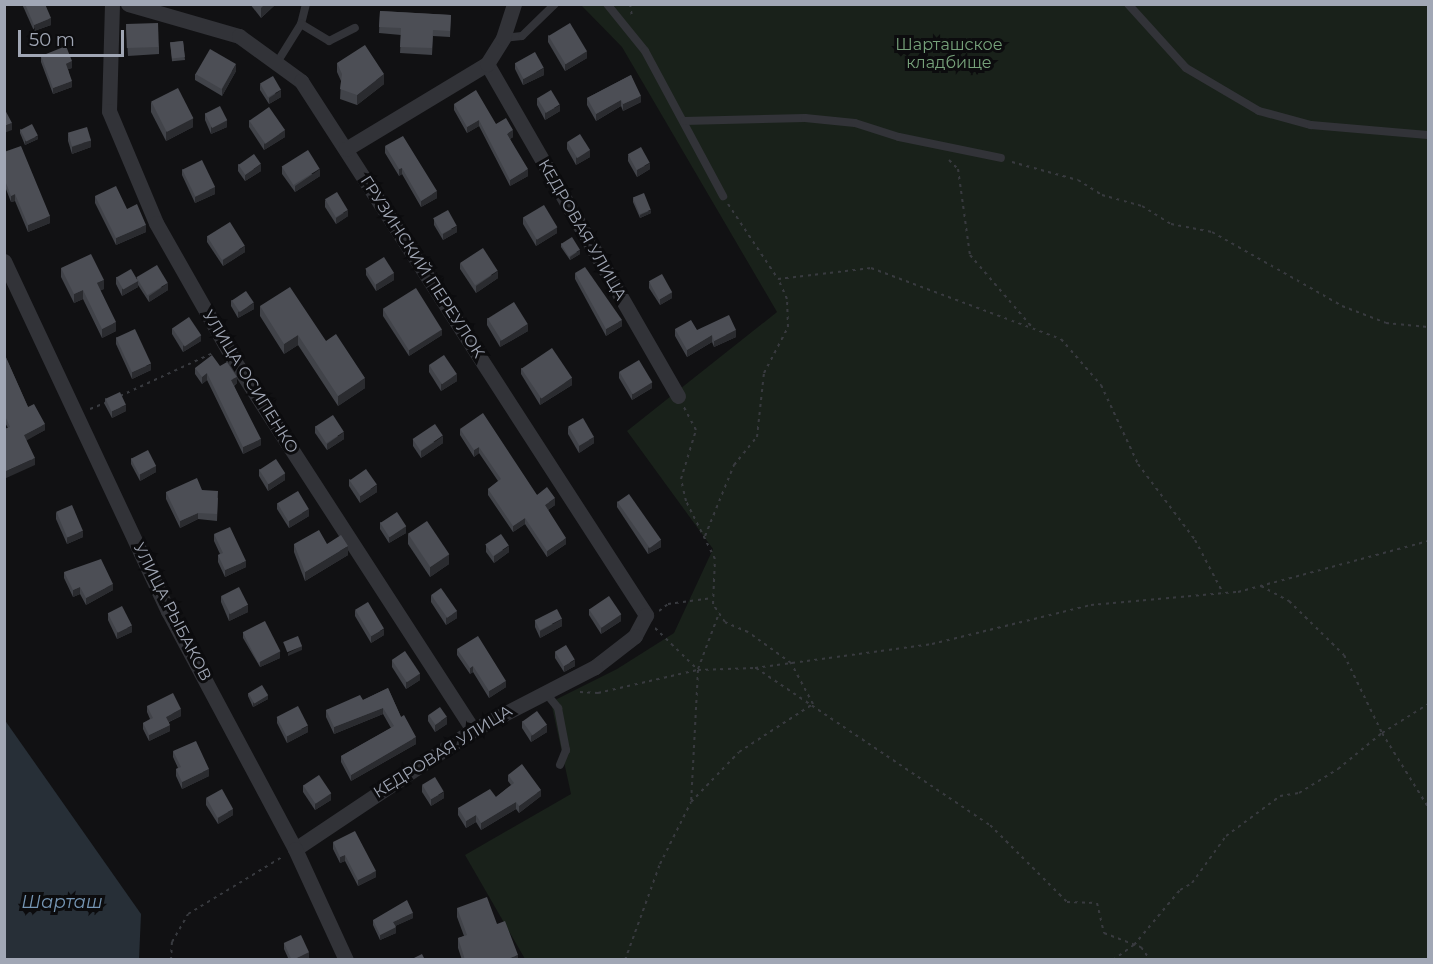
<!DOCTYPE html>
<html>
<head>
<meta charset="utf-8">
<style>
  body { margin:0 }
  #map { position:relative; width:1433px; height:964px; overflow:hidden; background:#111113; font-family:Montserrat,sans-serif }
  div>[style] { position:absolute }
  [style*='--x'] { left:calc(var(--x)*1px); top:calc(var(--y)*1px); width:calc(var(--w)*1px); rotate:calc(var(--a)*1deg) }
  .green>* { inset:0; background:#19211a }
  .water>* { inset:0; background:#272f37 }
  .path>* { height:2px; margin-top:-1px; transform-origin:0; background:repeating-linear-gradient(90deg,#383a3f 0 3px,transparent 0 7.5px) }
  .service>* { height:8px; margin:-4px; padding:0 4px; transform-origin:4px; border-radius:4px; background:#323338 }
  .minor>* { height:15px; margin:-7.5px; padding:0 7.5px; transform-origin:7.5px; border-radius:7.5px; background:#323338 }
  .wall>* { inset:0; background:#414349; transform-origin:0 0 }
  .shaded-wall>* { inset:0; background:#2a2b2f }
  .building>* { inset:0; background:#4c4e55; transform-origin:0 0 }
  span { translate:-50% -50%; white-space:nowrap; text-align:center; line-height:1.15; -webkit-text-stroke:6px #0c0c0e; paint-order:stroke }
  .park-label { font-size:16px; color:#76a17a }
  .street-label { font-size:16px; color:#a1a7b5 }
  .water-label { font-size:18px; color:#7595b3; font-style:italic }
  .frame { position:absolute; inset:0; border:6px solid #a1a7b5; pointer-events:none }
  .scale { position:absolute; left:18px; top:30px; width:106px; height:27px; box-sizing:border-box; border:3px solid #a1a7b5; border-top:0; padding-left:8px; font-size:18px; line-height:21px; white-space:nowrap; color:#a1a7b5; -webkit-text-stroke:4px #0c0c0e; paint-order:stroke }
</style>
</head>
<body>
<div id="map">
  <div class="green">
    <div style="clip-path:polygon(581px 5px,1428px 5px,1428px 959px,525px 959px,465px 855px,571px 794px,551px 702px,617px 669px,674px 633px,713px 549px,627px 431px,777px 312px,622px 47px)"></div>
  </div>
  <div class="water">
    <div style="clip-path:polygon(4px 719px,141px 914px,139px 959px,5px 959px)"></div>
  </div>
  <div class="path">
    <div style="--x:630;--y:4;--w:12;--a:81"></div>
    <div style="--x:949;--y:160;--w:13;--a:45"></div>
    <div style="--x:958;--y:169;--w:87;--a:82.1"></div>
    <div style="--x:970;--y:255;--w:95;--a:49.3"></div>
    <div style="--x:1012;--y:162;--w:68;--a:15.3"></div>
    <div style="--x:1078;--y:180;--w:28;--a:32"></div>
    <div style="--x:1102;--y:195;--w:41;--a:15.4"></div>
    <div style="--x:1142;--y:206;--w:34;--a:32"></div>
    <div style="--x:1171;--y:224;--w:42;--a:11"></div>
    <div style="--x:1212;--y:232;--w:150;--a:29.6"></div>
    <div style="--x:1342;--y:306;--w:47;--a:21.1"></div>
    <div style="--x:1386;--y:323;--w:42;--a:5.4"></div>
    <div style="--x:728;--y:204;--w:90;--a:56.3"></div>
    <div style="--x:778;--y:279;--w:94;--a:-6.7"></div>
    <div style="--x:871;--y:268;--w:203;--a:20.5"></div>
    <div style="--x:1061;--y:339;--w:61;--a:49"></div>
    <div style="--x:1101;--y:385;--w:87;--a:64.9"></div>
    <div style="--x:1138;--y:464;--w:95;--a:53.1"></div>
    <div style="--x:1195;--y:540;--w:60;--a:62.2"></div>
    <div style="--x:120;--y:396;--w:102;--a:-24.8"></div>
    <div style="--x:90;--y:409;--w:18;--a:-22"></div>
    <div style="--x:705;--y:536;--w:77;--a:-67.8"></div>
    <div style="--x:734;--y:465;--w:36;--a:-51"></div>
    <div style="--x:757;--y:437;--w:64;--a:-83.8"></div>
    <div style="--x:764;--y:373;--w:52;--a:-62.4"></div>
    <div style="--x:788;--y:327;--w:28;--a:-92"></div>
    <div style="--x:787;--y:299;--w:22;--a:-114"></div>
    <div style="--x:1261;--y:586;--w:32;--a:28"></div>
    <div style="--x:1289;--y:601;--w:77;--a:44.5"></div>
    <div style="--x:1344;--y:655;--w:87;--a:64"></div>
    <div style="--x:1382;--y:733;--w:87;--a:58.1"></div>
    <div style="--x:659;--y:611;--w:11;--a:-38"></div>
    <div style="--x:668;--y:604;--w:45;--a:-7.6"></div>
    <div style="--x:655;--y:628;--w:60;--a:44.3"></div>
    <div style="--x:698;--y:670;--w:132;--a:93"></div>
    <div style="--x:756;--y:668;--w:282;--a:33.9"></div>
    <div style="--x:990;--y:825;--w:109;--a:45"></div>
    <div style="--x:1067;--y:902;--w:30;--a:2"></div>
    <div style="--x:1097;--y:903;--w:31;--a:77"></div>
    <div style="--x:1104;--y:933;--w:40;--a:21"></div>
    <div style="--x:1141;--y:947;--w:16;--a:55"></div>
    <div style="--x:698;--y:669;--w:60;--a:-69.4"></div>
    <div style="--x:580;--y:692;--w:18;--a:3"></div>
    <div style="--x:598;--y:693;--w:103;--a:-13"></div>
    <div style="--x:698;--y:670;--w:57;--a:-2"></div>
    <div style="--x:755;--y:668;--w:179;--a:-7.7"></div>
    <div style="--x:932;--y:644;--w:164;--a:-13.8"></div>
    <div style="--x:1091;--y:605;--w:148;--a:-5.1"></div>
    <div style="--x:1238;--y:592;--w:197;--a:-15"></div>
    <div style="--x:171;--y:960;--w:18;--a:-87"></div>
    <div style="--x:172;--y:942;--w:32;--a:-60"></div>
    <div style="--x:188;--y:914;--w:110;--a:-31.2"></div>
    <div style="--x:625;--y:960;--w:102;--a:-70"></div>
    <div style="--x:660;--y:864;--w:69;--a:-63.4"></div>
    <div style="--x:691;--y:802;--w:69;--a:-46.2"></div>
    <div style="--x:739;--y:752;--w:88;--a:-33"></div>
    <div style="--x:813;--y:704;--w:47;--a:-118.2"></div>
    <div style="--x:791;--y:663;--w:53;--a:-144.2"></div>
    <div style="--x:748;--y:632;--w:25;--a:-157"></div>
    <div style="--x:725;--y:622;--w:22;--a:-124"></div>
    <div style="--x:713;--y:604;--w:45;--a:-87.5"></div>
    <div style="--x:715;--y:559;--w:65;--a:-116.6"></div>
    <div style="--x:686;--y:501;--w:23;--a:-103"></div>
    <div style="--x:681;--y:479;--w:51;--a:-73"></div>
    <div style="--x:696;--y:430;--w:26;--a:-118"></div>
    <div style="--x:1113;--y:960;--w:26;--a:-36"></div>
    <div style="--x:1134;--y:945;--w:72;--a:-50.1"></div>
    <div style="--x:1180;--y:890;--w:14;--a:-30"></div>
    <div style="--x:1192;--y:883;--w:58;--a:-54.1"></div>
    <div style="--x:1226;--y:836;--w:67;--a:-36.5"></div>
    <div style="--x:1280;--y:796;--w:19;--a:-9"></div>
    <div style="--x:1299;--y:793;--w:46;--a:-31.6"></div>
    <div style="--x:1338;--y:769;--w:57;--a:-39.3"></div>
    <div style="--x:1382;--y:733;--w:54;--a:-32.2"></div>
  </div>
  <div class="service">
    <div style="--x:306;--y:4;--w:21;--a:104"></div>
    <div style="--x:301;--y:24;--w:33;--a:31"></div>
    <div style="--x:329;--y:41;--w:29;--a:-27"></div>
    <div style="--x:607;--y:4;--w:60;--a:51"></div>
    <div style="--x:645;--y:51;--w:165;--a:61.7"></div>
    <div style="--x:1128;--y:4;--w:86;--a:47.8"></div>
    <div style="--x:1186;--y:68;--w:85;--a:30.5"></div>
    <div style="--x:1259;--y:111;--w:54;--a:15.1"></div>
    <div style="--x:1311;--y:125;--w:117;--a:4.9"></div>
    <div style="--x:503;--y:38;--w:19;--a:-6"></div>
    <div style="--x:522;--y:36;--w:46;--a:-44.1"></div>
    <div style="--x:278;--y:61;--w:44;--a:-58.1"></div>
    <div style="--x:684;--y:121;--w:121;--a:-1.4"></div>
    <div style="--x:805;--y:118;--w:50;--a:5.7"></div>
    <div style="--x:855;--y:123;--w:46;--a:17.7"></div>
    <div style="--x:899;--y:137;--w:104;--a:11.6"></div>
    <div style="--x:545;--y:692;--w:21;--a:51"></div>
    <div style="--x:558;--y:708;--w:43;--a:79.2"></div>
    <div style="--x:566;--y:750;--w:16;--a:112"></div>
  </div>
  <div class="minor">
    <div style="--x:112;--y:4;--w:107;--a:91.6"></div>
    <div style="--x:109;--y:111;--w:121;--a:67.2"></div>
    <div style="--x:156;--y:223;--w:160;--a:60.4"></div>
    <div style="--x:235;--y:362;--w:438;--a:57.1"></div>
    <div style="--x:128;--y:4;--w:116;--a:16.1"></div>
    <div style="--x:239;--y:36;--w:77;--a:36"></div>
    <div style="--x:301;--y:81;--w:636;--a:57.13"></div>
    <div style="--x:646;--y:615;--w:24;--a:118"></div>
    <div style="--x:635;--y:636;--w:51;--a:142.2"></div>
    <div style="--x:595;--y:667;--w:137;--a:152.7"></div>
    <div style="--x:473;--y:730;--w:214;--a:146.2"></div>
    <div style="--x:487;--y:64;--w:383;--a:60.1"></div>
    <div style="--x:346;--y:149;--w:165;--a:-31.1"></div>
    <div style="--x:487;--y:64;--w:31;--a:-58"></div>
    <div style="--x:503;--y:38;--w:36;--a:-72"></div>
    <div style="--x:4;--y:261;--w:387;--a:64.9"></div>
    <div style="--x:168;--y:611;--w:270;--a:61.9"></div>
    <div style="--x:295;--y:849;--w:122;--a:65.3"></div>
  </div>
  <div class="wall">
    <div style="clip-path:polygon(22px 4px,45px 4px,51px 25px,34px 31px)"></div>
    <div style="clip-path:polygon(250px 4px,276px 4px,261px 18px)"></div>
    <div style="clip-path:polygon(380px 11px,451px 15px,450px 37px,433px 36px,432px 55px,400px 53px,401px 35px,379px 33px)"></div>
    <div style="clip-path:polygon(126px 26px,159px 47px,159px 54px,128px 56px)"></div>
    <div style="clip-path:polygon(548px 35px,587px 58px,565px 71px,548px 42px)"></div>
    <div style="left:183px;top:41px;width:19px;height:13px;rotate:84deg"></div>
    <div style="clip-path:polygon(41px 56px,72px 68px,68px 69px,72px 87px,53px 94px,41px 62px)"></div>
    <div style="clip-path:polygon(337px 63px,384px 84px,357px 105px,340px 99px,341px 81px,337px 72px)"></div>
    <div style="clip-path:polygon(515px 63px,544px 75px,523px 85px,515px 69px)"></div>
    <div style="clip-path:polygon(236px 71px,222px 96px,195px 80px,195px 74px)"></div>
    <div style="clip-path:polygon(631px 75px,641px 102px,623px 111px,621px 106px,596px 121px,587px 105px,587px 98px)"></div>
    <div style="clip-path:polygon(260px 84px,281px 97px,269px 104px,260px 90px)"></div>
    <div style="clip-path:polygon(537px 98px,560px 111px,545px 120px,537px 105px)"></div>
    <div style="clip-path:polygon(151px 102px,193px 127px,166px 141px,151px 112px)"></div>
    <div style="clip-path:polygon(454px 104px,496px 124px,513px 137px,510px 139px,528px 176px,510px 186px,479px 126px,467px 133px,454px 110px)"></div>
    <div style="clip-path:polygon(205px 113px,227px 127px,211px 134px,205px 120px)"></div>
    <div style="clip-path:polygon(249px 120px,285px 137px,264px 150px,249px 127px)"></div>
    <div style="clip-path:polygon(20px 129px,38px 139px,25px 145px,20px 133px)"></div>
    <div style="clip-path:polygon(68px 134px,91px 147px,72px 154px,68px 141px)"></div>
    <div style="clip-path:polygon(567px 142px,590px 157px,576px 165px,567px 149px)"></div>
    <div style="clip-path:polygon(385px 146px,437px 198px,421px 207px,402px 174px,399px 176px,385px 153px)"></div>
    <div style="clip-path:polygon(4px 152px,50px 223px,28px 232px,15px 201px,11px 202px,4px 184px)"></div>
    <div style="clip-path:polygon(628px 155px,650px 169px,637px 177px,628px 161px)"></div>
    <div style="clip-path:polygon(238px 164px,261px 171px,245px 181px,238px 171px)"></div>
    <div style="clip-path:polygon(282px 167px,320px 176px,295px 192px,282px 174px)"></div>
    <div style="clip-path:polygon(182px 169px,215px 194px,195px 203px,182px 175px)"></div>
    <div style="clip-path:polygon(95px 196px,127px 209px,146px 232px,116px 245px,95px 203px)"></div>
    <div style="clip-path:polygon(633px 198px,651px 213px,640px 218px,633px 202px)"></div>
    <div style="clip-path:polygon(325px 200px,348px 216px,336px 224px,325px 207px)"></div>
    <div style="clip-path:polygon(523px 217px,557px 233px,536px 246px,523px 224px)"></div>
    <div style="clip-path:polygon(434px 219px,457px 232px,443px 240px,434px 225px)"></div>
    <div style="clip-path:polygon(207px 236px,245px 252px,223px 266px,207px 242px)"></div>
    <div style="clip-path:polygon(561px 243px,580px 254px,570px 260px,561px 247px)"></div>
    <div style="clip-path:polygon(460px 263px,498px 278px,476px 293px,460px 269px)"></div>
    <div style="clip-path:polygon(61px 268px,104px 289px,100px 290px,116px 331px,102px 338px,83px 299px,74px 303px,61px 277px)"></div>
    <div style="clip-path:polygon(366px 269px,394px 280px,376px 291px,366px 275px)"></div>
    <div style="clip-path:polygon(575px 273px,622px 326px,606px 336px,575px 279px)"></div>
    <div style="clip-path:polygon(116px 277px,137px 280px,137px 278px,168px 290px,149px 302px,138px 285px,138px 287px,122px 296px,116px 284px)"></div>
    <div style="clip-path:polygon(649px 282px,672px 298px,660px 305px,649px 288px)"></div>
    <div style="clip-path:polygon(231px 300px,254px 309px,238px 318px,231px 306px)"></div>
    <div style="clip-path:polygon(260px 306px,326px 341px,365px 388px,338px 406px,298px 345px,284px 354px,260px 316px)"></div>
    <div style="clip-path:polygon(383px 309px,442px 335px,409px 356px,383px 316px)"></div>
    <div style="clip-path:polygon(487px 318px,528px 331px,500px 347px,487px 325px)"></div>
    <div style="clip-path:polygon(172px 328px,201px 341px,183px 352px,172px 334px)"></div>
    <div style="clip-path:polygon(675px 329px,697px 330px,736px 337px,714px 347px,712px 342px,687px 357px,675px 336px)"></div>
    <div style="clip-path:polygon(116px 337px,151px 370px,132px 379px,116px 344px)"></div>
    <div style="clip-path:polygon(4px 353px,28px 407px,45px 430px,26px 440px,35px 465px,8px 428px,4px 421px)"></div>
    <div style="clip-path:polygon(429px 365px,457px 381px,441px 391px,429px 372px)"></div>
    <div style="clip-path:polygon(220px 366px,237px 383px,234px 386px,261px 445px,243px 454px,207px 380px,202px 384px,195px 374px,195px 368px)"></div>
    <div style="clip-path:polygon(521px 368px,572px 385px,540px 405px,521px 374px)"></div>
    <div style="clip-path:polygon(619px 372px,652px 388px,632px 400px,619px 378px)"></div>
    <div style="clip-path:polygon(105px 398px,126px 411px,112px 418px,105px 405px)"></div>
    <div style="clip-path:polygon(315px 426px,344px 439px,327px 450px,315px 433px)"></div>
    <div style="clip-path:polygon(568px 427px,594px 443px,579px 453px,568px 434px)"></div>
    <div style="clip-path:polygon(460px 429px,537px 495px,555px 505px,548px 510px,566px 544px,547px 557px,525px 524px,513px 532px,488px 495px,488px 489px,498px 481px,479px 453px,474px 457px,460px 435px)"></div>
    <div style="clip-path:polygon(413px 439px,443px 443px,421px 458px,413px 446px)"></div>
    <div style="clip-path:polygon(131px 458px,156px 472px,140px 481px,131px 464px)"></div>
    <div style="clip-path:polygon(259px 469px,285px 480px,268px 491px,259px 476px)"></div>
    <div style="clip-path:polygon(349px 479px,377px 492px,360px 503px,349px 486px)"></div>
    <div style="clip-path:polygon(202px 490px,218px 498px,217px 521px,198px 519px,180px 528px,166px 499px,166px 492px)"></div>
    <div style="clip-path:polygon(617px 501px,661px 547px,648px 554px,617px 507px)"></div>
    <div style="clip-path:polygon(277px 503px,309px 516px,289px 528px,277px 509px)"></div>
    <div style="clip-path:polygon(56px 512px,83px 537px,67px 544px,56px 519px)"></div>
    <div style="clip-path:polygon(380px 522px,406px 533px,389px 543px,380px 529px)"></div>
    <div style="clip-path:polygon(214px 534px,246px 567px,225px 577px,218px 562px,218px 555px,220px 554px,214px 541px)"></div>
    <div style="clip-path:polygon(408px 534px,449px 564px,430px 577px,408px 544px)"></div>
    <div style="clip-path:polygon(294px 544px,327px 544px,348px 555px,305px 581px,294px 552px)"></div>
    <div style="clip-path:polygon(486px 545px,509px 552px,494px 563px,486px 552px)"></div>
    <div style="clip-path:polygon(64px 572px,113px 590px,86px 605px,80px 594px,73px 597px,64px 578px)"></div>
    <div style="clip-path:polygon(431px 595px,457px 618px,446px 625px,431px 602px)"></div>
    <div style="clip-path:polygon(221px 596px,248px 612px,229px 621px,221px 602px)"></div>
    <div style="clip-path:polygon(589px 609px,621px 621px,601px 634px,589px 615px)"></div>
    <div style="clip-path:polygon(355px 610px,384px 635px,371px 643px,355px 616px)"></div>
    <div style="clip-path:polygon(108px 613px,132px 632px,117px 639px,108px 620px)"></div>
    <div style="clip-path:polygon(535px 621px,562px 626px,540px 638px,535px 627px)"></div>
    <div style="clip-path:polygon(243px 632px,280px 658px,260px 667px,243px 638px)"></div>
    <div style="clip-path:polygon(457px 649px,506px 687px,489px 698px,473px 672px,470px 674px,457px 655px)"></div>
    <div style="clip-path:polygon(555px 652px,575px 666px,564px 672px,555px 658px)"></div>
    <div style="clip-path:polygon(392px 660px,420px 680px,406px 689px,392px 667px)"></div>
    <div style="clip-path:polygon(388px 688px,401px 717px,416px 744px,351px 781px,341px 762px,341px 756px,391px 728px,383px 714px,334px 734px,326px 717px,326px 710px,363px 700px)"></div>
    <div style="clip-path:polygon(248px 693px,268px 699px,253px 707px,248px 696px)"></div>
    <div style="clip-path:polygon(147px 706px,181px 716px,169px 722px,170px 731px,149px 741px,143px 729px,143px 723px,150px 719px,147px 712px)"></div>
    <div style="clip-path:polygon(428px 715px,447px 724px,435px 732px,428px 721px)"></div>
    <div style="clip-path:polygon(277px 717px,308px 732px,287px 743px,277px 723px)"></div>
    <div style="clip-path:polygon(522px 721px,547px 732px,531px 742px,522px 728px)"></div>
    <div style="clip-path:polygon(173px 751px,209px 776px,182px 789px,176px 776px,176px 769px,178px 768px,173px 757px)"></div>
    <div style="clip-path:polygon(508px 775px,541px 796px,519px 813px,516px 809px,481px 830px,476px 822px,466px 828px,458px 815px,458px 808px,496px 797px,511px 785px,508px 781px)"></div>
    <div style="clip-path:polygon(303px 785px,331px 800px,315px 810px,303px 792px)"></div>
    <div style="clip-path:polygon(422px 785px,444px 798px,431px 806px,422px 792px)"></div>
    <div style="clip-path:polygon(206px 798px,233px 815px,218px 824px,206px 805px)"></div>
    <div style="clip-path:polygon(333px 842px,376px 877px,358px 886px,345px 861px,340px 863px,333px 849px)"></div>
    <div style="clip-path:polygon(457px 908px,497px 924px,518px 960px,462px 960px,458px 948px,458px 938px,464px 936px,457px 917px)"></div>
    <div style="clip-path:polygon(413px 918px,395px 926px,396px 933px,380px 940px,373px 925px,373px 920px)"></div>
    <div style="clip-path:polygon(284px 943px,309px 958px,306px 960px,289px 960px,284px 949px)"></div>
  </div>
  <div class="shaded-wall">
    <div style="clip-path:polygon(265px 4px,276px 4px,261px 18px,261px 8px)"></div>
    <div style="clip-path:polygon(51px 18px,51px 25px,34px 31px,34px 25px)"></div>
    <div style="clip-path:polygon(587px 51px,587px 58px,565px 71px,565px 64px)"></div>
    <div style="clip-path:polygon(72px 61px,72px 68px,66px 70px,66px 64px)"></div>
    <div style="clip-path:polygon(236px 64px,236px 71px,222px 96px,222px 89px)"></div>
    <div style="clip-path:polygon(544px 68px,544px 75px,523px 85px,523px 79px)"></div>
    <div style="clip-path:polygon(384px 74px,384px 84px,357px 105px,357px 95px)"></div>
    <div style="clip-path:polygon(72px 81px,72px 87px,53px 94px,53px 88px)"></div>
    <div style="clip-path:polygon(281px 90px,281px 97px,269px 104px,269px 98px)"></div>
    <div style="clip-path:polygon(641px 96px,641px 102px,623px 111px,623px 104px)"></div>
    <div style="clip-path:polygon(621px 100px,621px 106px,596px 121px,596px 114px)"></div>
    <div style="clip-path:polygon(560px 105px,560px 111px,545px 120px,545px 113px)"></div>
    <div style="clip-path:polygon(193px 118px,193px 127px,166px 141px,166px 131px)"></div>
    <div style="clip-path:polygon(227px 120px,227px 127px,211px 134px,211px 127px)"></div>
    <div style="clip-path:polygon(479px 120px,479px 126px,467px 133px,467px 127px)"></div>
    <div style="clip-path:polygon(12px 123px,12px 130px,4px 133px,4px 126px)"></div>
    <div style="clip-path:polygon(285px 130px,285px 137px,264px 150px,264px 144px)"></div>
    <div style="clip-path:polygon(513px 130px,513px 137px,507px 141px,507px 134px)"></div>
    <div style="clip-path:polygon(38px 136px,38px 139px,25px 145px,25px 141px)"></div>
    <div style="clip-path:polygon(91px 140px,91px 147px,72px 154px,72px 147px)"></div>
    <div style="clip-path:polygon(590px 150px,590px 157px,576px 165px,576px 158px)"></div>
    <div style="clip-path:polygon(650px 163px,650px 169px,637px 177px,637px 170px)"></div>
    <div style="clip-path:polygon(261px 164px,261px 171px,245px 181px,245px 175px)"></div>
    <div style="clip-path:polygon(402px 168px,402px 174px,399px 176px,399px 169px)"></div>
    <div style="clip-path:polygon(320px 169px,320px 176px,295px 192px,295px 186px)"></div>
    <div style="clip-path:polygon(528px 169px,528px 176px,510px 186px,510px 180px)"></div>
    <div style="clip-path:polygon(215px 187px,215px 194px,195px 203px,195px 197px)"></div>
    <div style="clip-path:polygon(437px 191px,437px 198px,421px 207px,421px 201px)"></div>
    <div style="clip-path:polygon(15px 194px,15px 201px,11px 202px,11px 196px)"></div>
    <div style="clip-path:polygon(348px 210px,348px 216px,336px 224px,336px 218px)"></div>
    <div style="clip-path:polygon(651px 210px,651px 213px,640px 218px,640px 215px)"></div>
    <div style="clip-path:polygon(50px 216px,50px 223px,28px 232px,28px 225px)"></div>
    <div style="clip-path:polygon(146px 225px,146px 232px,116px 245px,116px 238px)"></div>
    <div style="clip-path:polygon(457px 226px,457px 232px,443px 240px,443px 234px)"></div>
    <div style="clip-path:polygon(557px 227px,557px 233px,536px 246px,536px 239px)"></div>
    <div style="clip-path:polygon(245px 246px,245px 252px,223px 266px,223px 260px)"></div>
    <div style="clip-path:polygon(580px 250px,580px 254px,570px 260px,570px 257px)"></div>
    <div style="clip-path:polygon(498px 271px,498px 278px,476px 293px,476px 286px)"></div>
    <div style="clip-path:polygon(394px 273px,394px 280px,376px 291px,376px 284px)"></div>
    <div style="clip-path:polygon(104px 280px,104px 289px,97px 292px,97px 283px)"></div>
    <div style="clip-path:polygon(138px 281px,138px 287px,122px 296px,122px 289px)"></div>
    <div style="clip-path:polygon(168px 283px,168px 290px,149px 302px,149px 296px)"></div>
    <div style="clip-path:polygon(83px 290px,83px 299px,74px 303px,74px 294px)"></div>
    <div style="clip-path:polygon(672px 292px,672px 298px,660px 305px,660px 299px)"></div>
    <div style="clip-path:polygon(254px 303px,254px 309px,238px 318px,238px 312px)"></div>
    <div style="clip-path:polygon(622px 320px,622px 326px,606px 336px,606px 329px)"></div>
    <div style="clip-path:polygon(116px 322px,116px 331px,102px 338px,102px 329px)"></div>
    <div style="clip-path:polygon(528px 324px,528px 331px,500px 347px,500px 341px)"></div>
    <div style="clip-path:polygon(442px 329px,442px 335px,409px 356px,409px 349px)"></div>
    <div style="clip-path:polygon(736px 330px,736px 337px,714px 347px,714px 341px)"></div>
    <div style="clip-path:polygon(201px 335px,201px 341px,183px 352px,183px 346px)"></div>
    <div style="clip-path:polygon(298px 335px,298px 345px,284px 354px,284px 344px)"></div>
    <div style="clip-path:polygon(712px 335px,712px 342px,687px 357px,687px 350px)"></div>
    <div style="clip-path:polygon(151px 364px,151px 370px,132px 379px,132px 372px)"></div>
    <div style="clip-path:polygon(207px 373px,207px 380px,202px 384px,202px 377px)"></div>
    <div style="clip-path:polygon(457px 374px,457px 381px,441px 391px,441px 384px)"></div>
    <div style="clip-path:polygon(237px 377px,237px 383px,231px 387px,231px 380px)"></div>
    <div style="clip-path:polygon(365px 378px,365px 388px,338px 406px,338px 396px)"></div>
    <div style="clip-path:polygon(572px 378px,572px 385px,540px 405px,540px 398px)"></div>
    <div style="clip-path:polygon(652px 382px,652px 388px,632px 400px,632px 394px)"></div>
    <div style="clip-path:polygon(126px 405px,126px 411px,112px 418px,112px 411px)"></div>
    <div style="clip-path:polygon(45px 424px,45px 430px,24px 442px,24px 435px)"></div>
    <div style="clip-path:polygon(344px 432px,344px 439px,327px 450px,327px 444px)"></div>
    <div style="clip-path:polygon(443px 436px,443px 443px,421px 458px,421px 451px)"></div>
    <div style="clip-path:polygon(594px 437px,594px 443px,579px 453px,579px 446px)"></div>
    <div style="clip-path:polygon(261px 439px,261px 445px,243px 454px,243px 447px)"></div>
    <div style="clip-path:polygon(479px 447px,479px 453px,474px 457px,474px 450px)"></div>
    <div style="clip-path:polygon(35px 458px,35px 465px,4px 479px,4px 472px)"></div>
    <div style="clip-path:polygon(156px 466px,156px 472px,140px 481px,140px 474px)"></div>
    <div style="clip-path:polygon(285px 473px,285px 480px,268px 491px,268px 484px)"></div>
    <div style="clip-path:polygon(377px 485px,377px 492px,360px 503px,360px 496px)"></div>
    <div style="clip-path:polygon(555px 498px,555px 505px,545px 512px,545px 505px)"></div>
    <div style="clip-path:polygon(309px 509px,309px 516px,289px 528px,289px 521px)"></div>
    <div style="clip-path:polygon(198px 513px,198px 519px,180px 528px,180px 521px)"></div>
    <div style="clip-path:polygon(525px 518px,525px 524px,513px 532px,513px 526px)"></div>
    <div style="clip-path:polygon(406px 526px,406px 533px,389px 543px,389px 537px)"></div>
    <div style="clip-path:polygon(83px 531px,83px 537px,67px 544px,67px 537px)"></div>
    <div style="clip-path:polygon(566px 538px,566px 544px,547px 557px,547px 551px)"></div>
    <div style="clip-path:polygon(661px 540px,661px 547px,648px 554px,648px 548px)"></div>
    <div style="clip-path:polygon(348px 546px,348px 555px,305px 581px,305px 572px)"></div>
    <div style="clip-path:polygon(509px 546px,509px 552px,494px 563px,494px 556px)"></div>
    <div style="clip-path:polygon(449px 554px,449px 564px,430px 577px,430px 567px)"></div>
    <div style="clip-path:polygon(246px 561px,246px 567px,225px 577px,225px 570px)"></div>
    <div style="clip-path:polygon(113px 584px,113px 590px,86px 605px,86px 598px)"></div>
    <div style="clip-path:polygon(80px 587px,80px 594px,73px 597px,73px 590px)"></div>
    <div style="clip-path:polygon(248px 605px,248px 612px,229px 621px,229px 614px)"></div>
    <div style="clip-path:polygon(457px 611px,457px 618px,446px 625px,446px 618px)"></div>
    <div style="clip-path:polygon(621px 614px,621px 621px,601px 634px,601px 627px)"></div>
    <div style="clip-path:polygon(562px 619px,562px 626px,540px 638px,540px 631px)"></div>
    <div style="clip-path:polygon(132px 626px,132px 632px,117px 639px,117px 632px)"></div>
    <div style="clip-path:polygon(384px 629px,384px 635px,371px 643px,371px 636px)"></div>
    <div style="clip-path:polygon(302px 646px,302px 650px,288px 656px,288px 653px)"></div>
    <div style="clip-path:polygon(280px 651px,280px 658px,260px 667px,260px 660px)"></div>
    <div style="clip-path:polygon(575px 660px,575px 666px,564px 672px,564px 666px)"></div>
    <div style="clip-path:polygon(473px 666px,473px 672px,470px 674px,470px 668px)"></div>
    <div style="clip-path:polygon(420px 673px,420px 680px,406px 689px,406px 682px)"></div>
    <div style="clip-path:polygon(506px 681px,506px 687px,489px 698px,489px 691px)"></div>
    <div style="clip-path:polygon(268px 695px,268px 699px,253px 707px,253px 703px)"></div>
    <div style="clip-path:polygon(383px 708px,383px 714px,334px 734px,334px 727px)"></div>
    <div style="clip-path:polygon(181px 709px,181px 716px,166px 723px,166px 717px)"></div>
    <div style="clip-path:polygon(447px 717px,447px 724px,435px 732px,435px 725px)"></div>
    <div style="clip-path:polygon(170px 725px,170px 731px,149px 741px,149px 735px)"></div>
    <div style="clip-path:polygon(547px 725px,547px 732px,531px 742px,531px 736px)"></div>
    <div style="clip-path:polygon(308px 726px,308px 732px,287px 743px,287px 736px)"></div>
    <div style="clip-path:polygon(416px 737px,416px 744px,351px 781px,351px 775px)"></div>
    <div style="clip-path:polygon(209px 769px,209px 776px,182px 789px,182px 782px)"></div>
    <div style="clip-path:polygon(541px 790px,541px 796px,519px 813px,519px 806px)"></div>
    <div style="clip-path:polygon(444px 792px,444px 798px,431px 806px,431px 799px)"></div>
    <div style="clip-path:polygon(331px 793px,331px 800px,315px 810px,315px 803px)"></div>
    <div style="clip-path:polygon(516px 802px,516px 809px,481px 830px,481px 823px)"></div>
    <div style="clip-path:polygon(233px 809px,233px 815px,218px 824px,218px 818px)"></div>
    <div style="clip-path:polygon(476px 815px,476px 822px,466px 828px,466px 821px)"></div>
    <div style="clip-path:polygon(345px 855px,345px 861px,340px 863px,340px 857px)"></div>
    <div style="clip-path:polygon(376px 871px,376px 877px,358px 886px,358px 880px)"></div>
    <div style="clip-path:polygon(413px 913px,413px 918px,393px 927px,393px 922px)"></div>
    <div style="clip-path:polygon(396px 927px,396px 933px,380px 940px,380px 935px)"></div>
    <div style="clip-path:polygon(309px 952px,309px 958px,306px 960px,292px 960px)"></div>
    <div style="clip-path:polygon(518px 955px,518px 960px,505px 960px)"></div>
  </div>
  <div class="building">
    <div style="clip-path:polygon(25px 4px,45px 4px,51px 18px,34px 25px)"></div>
    <div style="clip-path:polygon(380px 11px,451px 15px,450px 31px,433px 30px,432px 48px,400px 47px,401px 28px,379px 27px)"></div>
    <div style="left:158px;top:23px;width:24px;height:32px;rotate:88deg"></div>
    <div style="left:570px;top:23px;width:33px;height:25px;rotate:59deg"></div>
    <div style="left:183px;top:41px;width:16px;height:13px;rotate:83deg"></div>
    <div style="clip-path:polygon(365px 45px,384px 74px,357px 95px,340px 89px,342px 74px,337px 63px)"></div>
    <div style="clip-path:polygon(66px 46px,72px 61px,66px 64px,72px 81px,53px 88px,41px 56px)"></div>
    <div style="left:210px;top:49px;width:30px;height:29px;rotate:30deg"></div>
    <div style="left:535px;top:52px;width:18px;height:23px;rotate:61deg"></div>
    <div style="clip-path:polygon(631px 75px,641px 96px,623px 104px,621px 100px,596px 114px,587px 98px)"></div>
    <div style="left:273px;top:76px;width:16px;height:15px;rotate:60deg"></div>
    <div style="left:178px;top:88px;width:34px;height:30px;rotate:63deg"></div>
    <div style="clip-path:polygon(476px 90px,496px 124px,506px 118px,513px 130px,507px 134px,528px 169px,510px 180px,479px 120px,467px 127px,454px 104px)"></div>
    <div style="left:551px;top:90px;width:17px;height:16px;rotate:59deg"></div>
    <div style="left:220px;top:106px;width:16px;height:17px;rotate:63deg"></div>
    <div style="left:269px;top:107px;width:28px;height:24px;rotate:55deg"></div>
    <div style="clip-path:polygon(4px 108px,12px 123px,4px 126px)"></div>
    <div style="left:32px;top:124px;width:13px;height:13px;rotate:63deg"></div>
    <div style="left:87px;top:127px;width:14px;height:20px;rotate:73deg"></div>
    <div style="left:580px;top:134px;width:19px;height:15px;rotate:58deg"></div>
    <div style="clip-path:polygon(403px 136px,437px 191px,421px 201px,402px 168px,399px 169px,385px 146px)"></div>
    <div style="clip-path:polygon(21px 146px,50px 216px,28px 225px,15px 194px,11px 196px,4px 178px,4px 152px)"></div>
    <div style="left:641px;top:147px;width:18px;height:15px;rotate:61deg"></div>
    <div style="left:308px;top:150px;width:22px;height:31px;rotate:58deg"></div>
    <div style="left:254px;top:154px;width:12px;height:19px;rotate:55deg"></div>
    <div style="left:202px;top:160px;width:30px;height:22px;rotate:64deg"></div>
    <div style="clip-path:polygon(116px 186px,127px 209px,137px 204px,146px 225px,116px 238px,95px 196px)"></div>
    <div style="left:337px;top:192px;width:21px;height:14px;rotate:59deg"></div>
    <div style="left:644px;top:193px;width:18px;height:12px;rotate:68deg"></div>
    <div style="left:544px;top:205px;width:26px;height:24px;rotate:59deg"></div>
    <div style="left:448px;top:210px;width:18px;height:17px;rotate:61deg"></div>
    <div style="left:230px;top:222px;width:28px;height:27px;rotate:58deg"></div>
    <div style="left:572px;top:237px;width:15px;height:13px;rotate:58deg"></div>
    <div style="left:483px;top:248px;width:27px;height:27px;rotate:57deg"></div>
    <div style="clip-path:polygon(91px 254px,104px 280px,97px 283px,116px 322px,102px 329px,83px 290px,74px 294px,61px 268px)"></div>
    <div style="left:384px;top:257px;width:19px;height:22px;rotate:58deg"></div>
    <div style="left:157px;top:265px;width:21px;height:24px;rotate:59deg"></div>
    <div style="clip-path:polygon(585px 267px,622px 320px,606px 329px,575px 273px)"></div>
    <div style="left:131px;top:269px;width:14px;height:17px;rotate:60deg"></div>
    <div style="left:662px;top:274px;width:21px;height:15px;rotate:61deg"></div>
    <div style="clip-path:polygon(290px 287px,326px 341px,336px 334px,365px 378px,338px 396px,298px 335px,284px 344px,260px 306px)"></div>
    <div style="left:416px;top:288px;width:49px;height:39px;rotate:58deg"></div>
    <div style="left:246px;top:291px;width:14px;height:17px;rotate:56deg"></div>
    <div style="left:514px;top:302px;width:26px;height:31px;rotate:58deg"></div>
    <div style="clip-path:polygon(729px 315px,736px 330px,714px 341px,712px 335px,687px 350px,675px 329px,691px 320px,697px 330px)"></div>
    <div style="left:189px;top:317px;width:22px;height:20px;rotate:56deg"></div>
    <div style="left:135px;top:329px;width:38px;height:21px;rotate:65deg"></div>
    <div style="left:552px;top:348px;width:36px;height:37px;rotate:56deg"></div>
    <div style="clip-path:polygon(4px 353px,28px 407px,34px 404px,45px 424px,24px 435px,35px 458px,4px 472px,4px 429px,10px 427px,4px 414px)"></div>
    <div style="clip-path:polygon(212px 355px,220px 366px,227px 362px,237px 377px,231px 380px,261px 439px,243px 447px,207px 373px,202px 377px,195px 368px)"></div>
    <div style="left:444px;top:355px;width:23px;height:18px;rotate:56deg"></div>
    <div style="left:639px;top:360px;width:26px;height:23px;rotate:59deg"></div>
    <div style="left:120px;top:392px;width:14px;height:16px;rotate:65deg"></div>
    <div style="clip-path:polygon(483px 413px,537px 495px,547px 487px,555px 498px,545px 505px,566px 538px,547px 551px,525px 518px,513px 526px,488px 489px,501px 479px,479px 447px,474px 450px,460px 429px)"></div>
    <div style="left:333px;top:415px;width:20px;height:21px;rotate:57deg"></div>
    <div style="left:583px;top:418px;width:22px;height:17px;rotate:60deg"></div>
    <div style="left:435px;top:424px;width:14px;height:27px;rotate:56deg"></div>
    <div style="left:148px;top:450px;width:18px;height:19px;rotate:63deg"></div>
    <div style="left:276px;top:459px;width:17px;height:20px;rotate:57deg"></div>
    <div style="left:366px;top:469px;width:19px;height:20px;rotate:55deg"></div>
    <div style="clip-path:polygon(197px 478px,202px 490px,218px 491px,217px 514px,198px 513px,180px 521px,166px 492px)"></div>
    <div style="left:298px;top:491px;width:21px;height:24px;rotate:59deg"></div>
    <div style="left:629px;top:494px;width:56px;height:14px;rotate:55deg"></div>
    <div style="left:72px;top:505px;width:28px;height:17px;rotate:67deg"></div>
    <div style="left:397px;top:512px;width:17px;height:20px;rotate:57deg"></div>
    <div style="left:427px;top:521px;width:40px;height:23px;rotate:56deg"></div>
    <div style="clip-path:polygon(230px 527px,246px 561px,225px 570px,218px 555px,223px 553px,214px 534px)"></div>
    <div style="clip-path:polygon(319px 530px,327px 544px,341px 535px,348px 546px,305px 572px,294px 544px)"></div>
    <div style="left:501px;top:534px;width:14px;height:19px;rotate:56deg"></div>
    <div style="clip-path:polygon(101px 559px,113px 584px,86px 598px,80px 587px,73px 590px,64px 572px)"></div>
    <div style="left:239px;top:587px;width:20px;height:20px;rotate:63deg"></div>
    <div style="left:441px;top:588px;width:28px;height:12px;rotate:55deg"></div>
    <div style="left:609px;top:596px;width:22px;height:24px;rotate:56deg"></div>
    <div style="left:368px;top:602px;width:31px;height:15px;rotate:59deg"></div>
    <div style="left:122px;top:606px;width:22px;height:16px;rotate:63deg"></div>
    <div style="left:557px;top:609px;width:11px;height:25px;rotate:63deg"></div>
    <div style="left:265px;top:621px;width:34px;height:25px;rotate:63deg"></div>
    <div style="left:298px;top:636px;width:11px;height:16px;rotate:68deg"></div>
    <div style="clip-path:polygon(478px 636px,506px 681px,489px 691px,473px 666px,470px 668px,457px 649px)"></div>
    <div style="left:566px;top:645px;width:17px;height:13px;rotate:59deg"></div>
    <div style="left:405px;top:651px;width:27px;height:16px;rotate:56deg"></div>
    <div style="left:262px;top:685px;width:12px;height:16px;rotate:59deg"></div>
    <div style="clip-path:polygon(388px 688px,401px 717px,404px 715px,416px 737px,351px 775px,341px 756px,394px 726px,383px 708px,334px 727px,326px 710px,360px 695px,363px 700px)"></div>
    <div style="clip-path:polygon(173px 693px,181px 709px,166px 717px,170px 725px,149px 735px,143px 723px,153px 718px,147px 706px)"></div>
    <div style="left:298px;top:706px;width:22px;height:24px;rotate:63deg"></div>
    <div style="left:440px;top:707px;width:12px;height:14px;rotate:55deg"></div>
    <div style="left:537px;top:711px;width:17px;height:18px;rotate:54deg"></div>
    <div style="clip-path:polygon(196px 741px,209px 769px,182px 782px,176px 769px,181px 767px,173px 751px)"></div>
    <div style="clip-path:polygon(522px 764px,541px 790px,519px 806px,516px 802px,481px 823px,476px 815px,466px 821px,458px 808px,490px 789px,496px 797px,514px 783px,508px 775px)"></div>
    <div style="left:319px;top:775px;width:22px;height:19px;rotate:56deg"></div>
    <div style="left:435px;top:777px;width:17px;height:15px;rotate:59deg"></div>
    <div style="left:222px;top:789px;width:23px;height:18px;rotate:61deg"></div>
    <div style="clip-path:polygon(355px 831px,376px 871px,358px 880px,345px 855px,340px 857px,333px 842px)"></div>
    <div style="clip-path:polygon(487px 897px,497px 924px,505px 921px,518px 955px,505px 960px,465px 960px,458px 938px,467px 935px,457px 908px)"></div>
    <div style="clip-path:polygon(407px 900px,413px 913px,393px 922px,396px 927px,380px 935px,373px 920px)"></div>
    <div style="left:301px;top:935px;width:19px;height:19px;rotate:65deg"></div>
    <div style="clip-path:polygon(422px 954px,425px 960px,410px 960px)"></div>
  </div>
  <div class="park-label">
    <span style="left:949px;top:54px">Шарташское<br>кладбище</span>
  </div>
  <div class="street-label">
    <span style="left:582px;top:230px;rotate:60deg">КЕДРОВАЯ УЛИЦА</span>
    <span style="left:422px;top:267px;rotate:57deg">ГРУЗИНСКИЙ ПЕРЕУЛОК</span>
    <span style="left:250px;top:382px;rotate:58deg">УЛИЦА ОСИПЕНКО</span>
    <span style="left:172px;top:612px;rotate:63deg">УЛИЦА РЫБАКОВ</span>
    <span style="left:443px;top:752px;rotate:-32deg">КЕДРОВАЯ УЛИЦА</span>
  </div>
  <div class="water-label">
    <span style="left:62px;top:902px">Шарташ</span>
  </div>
  <div class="frame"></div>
  <div class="scale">50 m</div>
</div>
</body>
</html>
